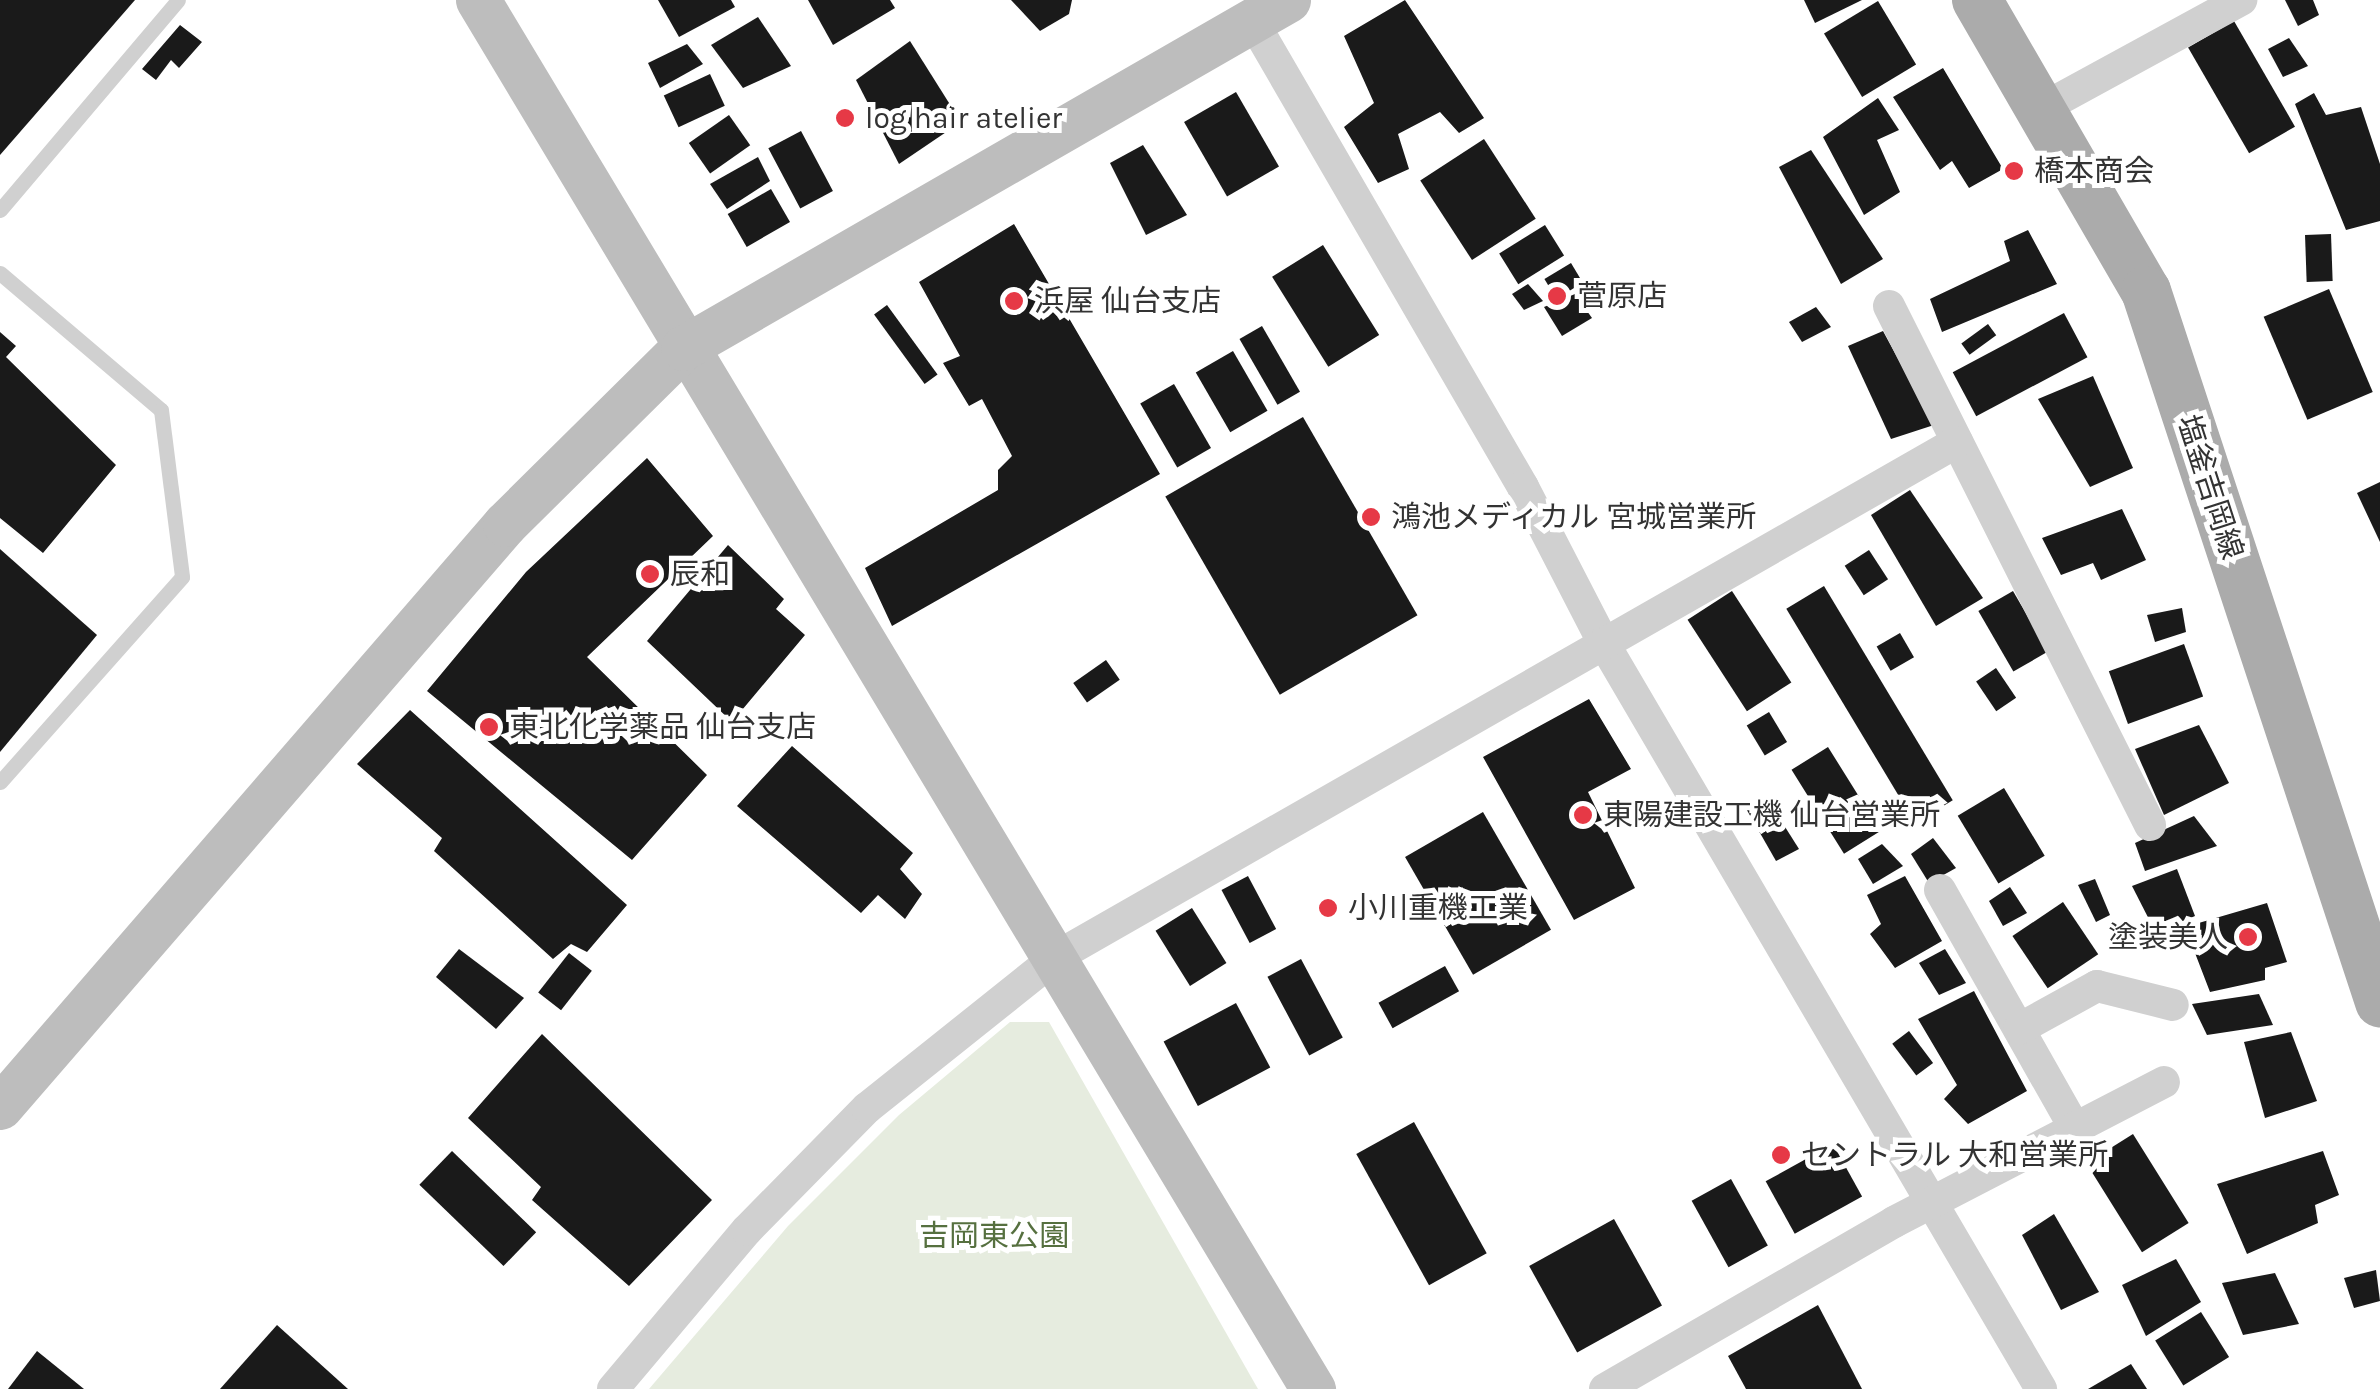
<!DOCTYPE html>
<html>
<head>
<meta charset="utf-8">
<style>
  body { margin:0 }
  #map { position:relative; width:2380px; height:1389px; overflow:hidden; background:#fff; font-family:Karla,"Noto Sans JP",sans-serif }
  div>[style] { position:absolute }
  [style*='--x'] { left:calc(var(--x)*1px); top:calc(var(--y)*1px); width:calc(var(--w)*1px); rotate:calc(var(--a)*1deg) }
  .green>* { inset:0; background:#e6ecdf }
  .building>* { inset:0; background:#1a1a1a; transform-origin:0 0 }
  .lane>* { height:15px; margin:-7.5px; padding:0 7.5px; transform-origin:7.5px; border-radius:7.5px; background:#d0d0d0 }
  .street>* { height:32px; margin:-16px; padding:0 16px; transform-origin:16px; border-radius:16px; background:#d0d0d0 }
  .secondary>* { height:45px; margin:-22.5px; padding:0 22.5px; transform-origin:22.5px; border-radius:22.5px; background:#bdbdbd }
  .primary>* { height:50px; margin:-25px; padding:0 25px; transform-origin:25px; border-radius:25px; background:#ababab }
  .dots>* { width:28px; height:28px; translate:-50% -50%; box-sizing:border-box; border:5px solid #fff; border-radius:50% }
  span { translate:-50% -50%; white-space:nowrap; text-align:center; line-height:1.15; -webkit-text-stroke:10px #fff; paint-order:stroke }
  .poi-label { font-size:30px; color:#333 }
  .left { translate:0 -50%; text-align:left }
  .right { translate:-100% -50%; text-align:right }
  .street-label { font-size:30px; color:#333 }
  .park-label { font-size:30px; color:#56703f }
</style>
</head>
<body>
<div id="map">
  <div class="green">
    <div style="clip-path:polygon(1010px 1022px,1049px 1022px,1258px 1389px,649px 1389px,788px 1226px,899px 1115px)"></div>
  </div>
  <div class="building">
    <div style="clip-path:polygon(0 0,135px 0,0 155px)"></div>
    <div style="clip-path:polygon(658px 0,731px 0,735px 7px,679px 37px)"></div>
    <div style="clip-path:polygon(808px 0,890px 0,895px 8px,833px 45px)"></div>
    <div style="clip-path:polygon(1011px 0,1072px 0,1069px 14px,1040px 31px)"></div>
    <div style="clip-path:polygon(1405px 0,1484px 118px,1459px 133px,1440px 112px,1398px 134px,1409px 169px,1378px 183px,1344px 127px,1374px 103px,1344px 36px)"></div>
    <div style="clip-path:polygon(1804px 0,1862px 0,1815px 23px)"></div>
    <div style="clip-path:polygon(2285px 0,2313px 0,2319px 15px,2298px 26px)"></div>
    <div style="left:1878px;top:1px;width:74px;height:63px;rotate:59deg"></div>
    <div style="clip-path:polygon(758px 17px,791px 66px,743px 88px,711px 45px)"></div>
    <div style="left:2234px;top:21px;width:122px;height:53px;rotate:60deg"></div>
    <div style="clip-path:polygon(180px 25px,202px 42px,179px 68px,171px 60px,156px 80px,142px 69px)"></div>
    <div style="clip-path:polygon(2289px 38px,2308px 66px,2283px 77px,2268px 49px)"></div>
    <div style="clip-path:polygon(910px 41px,961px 122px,899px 164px,856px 80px)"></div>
    <div style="clip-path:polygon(687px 44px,703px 64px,660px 88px,648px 63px)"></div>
    <div style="clip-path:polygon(1943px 68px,2003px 169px,1969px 188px,1952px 161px,1940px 170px,1893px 97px)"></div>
    <div style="left:710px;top:74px;width:35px;height:51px;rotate:65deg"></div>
    <div style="left:1236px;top:92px;width:86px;height:60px;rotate:60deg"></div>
    <div style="clip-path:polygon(2314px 93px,2326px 115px,2361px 107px,2380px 164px,2380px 221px,2346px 230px,2295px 104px)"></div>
    <div style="clip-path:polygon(1878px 98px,1899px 130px,1877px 140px,1900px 192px,1864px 215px,1823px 137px)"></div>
    <div style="left:729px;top:115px;width:37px;height:49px;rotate:55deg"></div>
    <div style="left:801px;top:131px;width:68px;height:37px;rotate:62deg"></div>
    <div style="left:1484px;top:139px;width:95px;height:76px;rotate:57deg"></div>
    <div style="clip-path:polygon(1143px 145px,1187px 215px,1146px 235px,1110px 163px)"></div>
    <div style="clip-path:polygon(1811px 150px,1883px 259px,1841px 284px,1779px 167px)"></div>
    <div style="clip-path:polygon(758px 157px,770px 181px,727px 209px,710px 184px)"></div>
    <div style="left:771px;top:189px;width:38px;height:50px;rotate:60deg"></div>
    <div style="clip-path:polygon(1014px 224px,1160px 474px,892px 626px,865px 568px,998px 490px,998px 470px,1012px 456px,982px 399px,969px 406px,943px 363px,960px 356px,919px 282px)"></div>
    <div style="left:1545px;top:225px;width:36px;height:54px;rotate:58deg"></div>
    <div style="clip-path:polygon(2028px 230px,2057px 284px,1942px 332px,1930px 299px,2010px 261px,2004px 241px)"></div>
    <div style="left:2331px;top:234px;width:47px;height:26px;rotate:88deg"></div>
    <div style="left:1323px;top:245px;width:106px;height:60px;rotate:58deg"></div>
    <div style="left:1571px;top:263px;width:23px;height:31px;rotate:59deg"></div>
    <div style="clip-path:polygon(1528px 284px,1543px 301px,1524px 310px,1512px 294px)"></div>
    <div style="left:2329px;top:289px;width:112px;height:71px;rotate:67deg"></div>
    <div style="clip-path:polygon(1575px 294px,1592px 318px,1562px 336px,1544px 307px)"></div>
    <div style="left:887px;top:305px;width:86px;height:16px;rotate:54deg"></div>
    <div style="clip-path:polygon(1816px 307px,1831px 327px,1802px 342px,1789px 322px)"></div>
    <div style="left:2064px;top:313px;width:50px;height:126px;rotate:62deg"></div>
    <div style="left:1988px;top:324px;width:14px;height:33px;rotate:54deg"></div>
    <div style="left:1262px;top:326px;width:76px;height:26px;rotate:60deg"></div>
    <div style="clip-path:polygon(1883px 331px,1934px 425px,1891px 439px,1848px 346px)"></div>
    <div style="clip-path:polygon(0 332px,16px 346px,6px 357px,116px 465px,43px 553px,0 518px)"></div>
    <div style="left:1233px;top:351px;width:69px;height:43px;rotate:60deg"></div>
    <div style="clip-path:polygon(2093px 376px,2133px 468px,2090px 487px,2038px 399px)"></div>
    <div style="left:1174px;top:384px;width:74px;height:39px;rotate:60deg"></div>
    <div style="left:1303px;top:417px;width:229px;height:159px;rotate:60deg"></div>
    <div style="clip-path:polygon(647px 458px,713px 536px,587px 657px,707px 775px,632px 860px,427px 691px,526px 572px)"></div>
    <div style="clip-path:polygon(2380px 482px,2380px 542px,2357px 493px)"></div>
    <div style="clip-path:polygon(1910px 490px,1983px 598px,1936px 626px,1871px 515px)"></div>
    <div style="clip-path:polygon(2122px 509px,2146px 560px,2101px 580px,2093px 563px,2061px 575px,2042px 538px)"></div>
    <div style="clip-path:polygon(728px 545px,784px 599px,776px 609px,805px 635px,732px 722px,647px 641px)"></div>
    <div style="clip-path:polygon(0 549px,97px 635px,0 752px)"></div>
    <div style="left:1869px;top:550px;width:35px;height:29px;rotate:57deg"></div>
    <div style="left:1824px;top:586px;width:250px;height:44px;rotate:59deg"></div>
    <div style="left:1732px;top:591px;width:109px;height:53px;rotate:57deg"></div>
    <div style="left:2013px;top:591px;width:70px;height:40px;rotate:60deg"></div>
    <div style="clip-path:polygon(2182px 608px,2186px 632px,2155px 642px,2147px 615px)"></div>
    <div style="left:1900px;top:633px;width:28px;height:27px;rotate:60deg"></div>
    <div style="left:2184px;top:644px;width:56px;height:80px;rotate:70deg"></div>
    <div style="left:1106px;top:660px;width:24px;height:40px;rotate:55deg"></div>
    <div style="left:1996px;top:668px;width:36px;height:24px;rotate:56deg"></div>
    <div style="clip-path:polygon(1589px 699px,1631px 769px,1588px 792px,1635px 888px,1574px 920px,1483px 757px)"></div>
    <div style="clip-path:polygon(410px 710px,627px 905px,587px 952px,571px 944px,553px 959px,434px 851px,442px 838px,357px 764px)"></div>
    <div style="left:1769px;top:712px;width:35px;height:26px;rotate:59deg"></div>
    <div style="clip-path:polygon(2199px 725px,2229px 783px,2164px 815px,2135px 749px)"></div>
    <div style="clip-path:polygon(792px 746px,913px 853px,900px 869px,922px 894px,905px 919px,878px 895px,861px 913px,737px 806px)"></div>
    <div style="left:1828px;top:747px;width:99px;height:43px;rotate:58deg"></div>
    <div style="left:2004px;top:788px;width:79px;height:54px;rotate:59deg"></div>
    <div style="clip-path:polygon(1765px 795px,1799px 849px,1776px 861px,1744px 805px)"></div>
    <div style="left:1483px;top:812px;width:136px;height:90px;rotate:60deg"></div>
    <div style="clip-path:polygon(2194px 816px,2217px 846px,2145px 871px,2135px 843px)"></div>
    <div style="clip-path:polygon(1933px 838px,1956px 868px,1929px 883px,1911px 854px)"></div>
    <div style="clip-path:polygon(1882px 844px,1903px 866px,1873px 884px,1858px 859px)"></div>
    <div style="clip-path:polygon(2177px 869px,2195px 916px,2156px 933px,2132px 886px)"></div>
    <div style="left:1248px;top:876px;width:60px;height:30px;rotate:62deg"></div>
    <div style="clip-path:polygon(1905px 876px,1942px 941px,1895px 968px,1870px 934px,1881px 924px,1867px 895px)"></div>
    <div style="clip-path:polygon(2095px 879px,2110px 915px,2096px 922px,2078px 885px)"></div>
    <div style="clip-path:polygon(2010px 887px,2027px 913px,2003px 926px,1989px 901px)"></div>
    <div style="left:2063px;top:902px;width:63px;height:61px;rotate:56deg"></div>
    <div style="clip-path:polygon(2267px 903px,2287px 962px,2265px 968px,2265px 980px,2210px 992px,2185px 927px)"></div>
    <div style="left:1192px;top:908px;width:65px;height:43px;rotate:58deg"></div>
    <div style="clip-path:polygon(459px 949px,524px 998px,496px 1029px,436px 977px)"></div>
    <div style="clip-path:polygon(1945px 949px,1966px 983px,1939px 995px,1919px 963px)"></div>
    <div style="left:569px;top:953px;width:29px;height:50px;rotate:38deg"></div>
    <div style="left:1301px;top:959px;width:89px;height:38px;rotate:62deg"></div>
    <div style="left:1445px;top:966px;width:29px;height:76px;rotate:61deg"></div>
    <div style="clip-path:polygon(1974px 991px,2027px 1091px,1968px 1124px,1944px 1099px,1957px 1085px,1918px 1019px)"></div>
    <div style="clip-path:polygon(2259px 994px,2273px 1025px,2207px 1035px,2192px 1004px)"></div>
    <div style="left:1236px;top:1003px;width:73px;height:82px;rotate:62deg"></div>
    <div style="left:1909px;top:1031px;width:40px;height:21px;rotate:53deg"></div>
    <div style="clip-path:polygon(2291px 1032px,2317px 1101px,2265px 1118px,2244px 1042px)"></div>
    <div style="clip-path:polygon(542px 1034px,712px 1200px,629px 1286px,532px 1200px,541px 1187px,468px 1118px)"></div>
    <div style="left:1414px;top:1122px;width:150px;height:66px;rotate:61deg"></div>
    <div style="left:2133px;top:1134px;width:105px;height:55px;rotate:58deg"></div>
    <div style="left:1833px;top:1144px;width:60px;height:77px;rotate:61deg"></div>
    <div style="left:452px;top:1151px;width:117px;height:47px;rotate:44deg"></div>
    <div style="clip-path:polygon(2323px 1151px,2339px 1195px,2315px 1205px,2318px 1223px,2247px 1254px,2217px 1184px)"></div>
    <div style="left:1731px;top:1179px;width:76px;height:45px;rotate:61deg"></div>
    <div style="clip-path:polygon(2054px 1214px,2099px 1292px,2061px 1310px,2022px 1235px)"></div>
    <div style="left:1614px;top:1219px;width:99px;height:97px;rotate:61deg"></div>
    <div style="clip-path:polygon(2176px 1259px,2201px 1302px,2146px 1336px,2122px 1285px)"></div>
    <div style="clip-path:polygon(2376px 1270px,2380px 1301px,2354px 1308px,2344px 1278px)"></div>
    <div style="clip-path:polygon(2275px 1273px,2299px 1324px,2243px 1335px,2222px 1283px)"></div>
    <div style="clip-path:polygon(1818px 1305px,1862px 1389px,1746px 1389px,1728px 1356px)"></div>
    <div style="left:2201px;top:1312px;width:53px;height:54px;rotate:58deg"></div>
    <div style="clip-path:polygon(277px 1325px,348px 1389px,220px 1389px)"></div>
    <div style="clip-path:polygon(37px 1351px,84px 1389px,8px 1389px)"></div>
    <div style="clip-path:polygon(2131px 1364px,2147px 1389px,2088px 1389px)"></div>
  </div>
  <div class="lane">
    <div style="--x:0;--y:210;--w:275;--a:-49.7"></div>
    <div style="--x:0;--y:273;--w:211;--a:40.4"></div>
    <div style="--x:161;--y:410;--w:168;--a:82.8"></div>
    <div style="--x:182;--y:577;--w:274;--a:131.6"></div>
  </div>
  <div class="street">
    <div style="--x:1252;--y:20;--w:540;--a:59.87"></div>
    <div style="--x:1523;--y:487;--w:174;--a:62.7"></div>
    <div style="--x:1603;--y:642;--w:866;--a:59.61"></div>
    <div style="--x:2043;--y:108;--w:226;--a:-28.6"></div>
    <div style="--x:1889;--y:306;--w:581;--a:63.3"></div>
    <div style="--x:1940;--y:890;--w:278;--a:60.5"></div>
    <div style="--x:2019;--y:1029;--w:89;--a:-28.9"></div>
    <div style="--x:2097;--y:986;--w:78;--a:14"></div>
    <div style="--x:613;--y:1389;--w:208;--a:-49.9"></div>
    <div style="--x:747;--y:1230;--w:171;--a:-45.5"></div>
    <div style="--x:867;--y:1108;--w:242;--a:-38.6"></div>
    <div style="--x:1056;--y:957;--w:1038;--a:-29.75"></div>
    <div style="--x:1605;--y:1389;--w:334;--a:-30"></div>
    <div style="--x:1894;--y:1222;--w:304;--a:-27.4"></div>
  </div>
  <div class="secondary">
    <div style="--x:478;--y:0;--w:1621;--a:58.99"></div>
    <div style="--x:0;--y:1107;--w:771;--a:-49.1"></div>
    <div style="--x:505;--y:524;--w:250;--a:-44.7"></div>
    <div style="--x:683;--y:348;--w:698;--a:-29.91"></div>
  </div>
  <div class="primary">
    <div style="--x:1977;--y:0;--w:337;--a:59.9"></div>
    <div style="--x:2146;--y:291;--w:749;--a:71.78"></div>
  </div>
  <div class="dots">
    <div style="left:845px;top:118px;background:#e63946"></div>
    <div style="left:2014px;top:171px;background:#e63946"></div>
    <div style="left:1557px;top:296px;background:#e63946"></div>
    <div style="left:1014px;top:301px;background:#e63946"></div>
    <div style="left:1371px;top:517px;background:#e63946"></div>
    <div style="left:650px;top:574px;background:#e63946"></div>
    <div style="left:489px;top:727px;background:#e63946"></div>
    <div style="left:1583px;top:815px;background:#e63946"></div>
    <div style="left:1328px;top:908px;background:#e63946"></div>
    <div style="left:2248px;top:937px;background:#e63946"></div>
    <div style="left:1781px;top:1155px;background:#e63946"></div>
  </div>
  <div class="poi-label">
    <span class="left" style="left:865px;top:118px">log hair atelier</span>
    <span class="left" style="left:2034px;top:171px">橋本商会</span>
    <span class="left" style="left:1577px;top:296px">菅原店</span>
    <span class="left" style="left:1034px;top:301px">浜屋 仙台支店</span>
    <span class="left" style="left:1391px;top:517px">鴻池メディカル 宮城営業所</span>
    <span class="left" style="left:670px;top:574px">辰和</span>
    <span class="left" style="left:509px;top:727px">東北化学薬品 仙台支店</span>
    <span class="left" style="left:1603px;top:815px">東陽建設工機 仙台営業所</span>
    <span class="left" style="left:1348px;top:908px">小川重機工業</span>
    <span class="right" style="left:2228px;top:937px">塗装美人</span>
    <span class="left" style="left:1801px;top:1155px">セントラル 大和営業所</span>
  </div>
  <div class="street-label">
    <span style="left:2210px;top:487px;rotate:72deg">塩釜吉岡線</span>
  </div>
  <div class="park-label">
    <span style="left:994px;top:1236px">吉岡東公園</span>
  </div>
</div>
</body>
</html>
